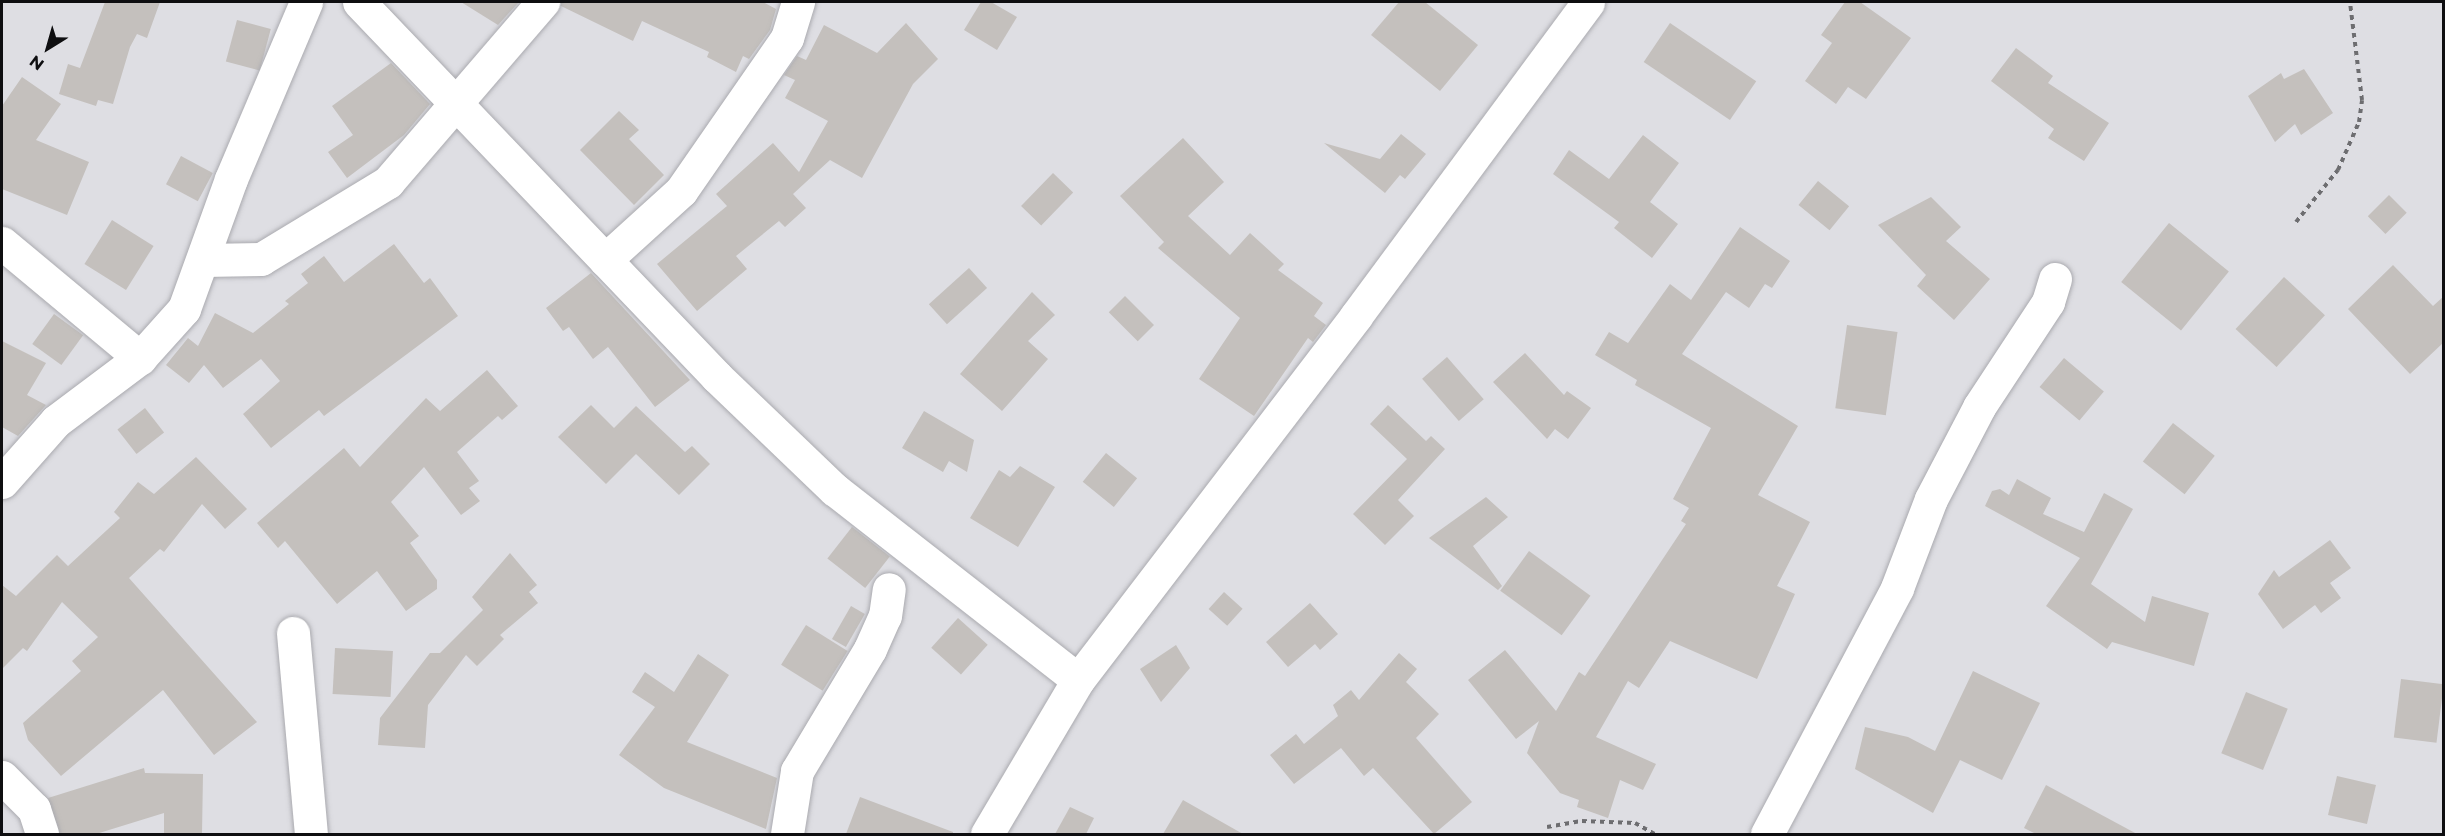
<!DOCTYPE html>
<html>
<head>
<meta charset="utf-8">
<style>
  body { margin:0 }
  #map { position:relative; width:2445px; height:836px; overflow:hidden; background:#dedee3; font-family:Montserrat,sans-serif }
  div>[style] { position:absolute }
  [style*='--x'] { left:calc(var(--x)*1px); top:calc(var(--y)*1px); width:calc(var(--w)*1px); rotate:calc(var(--a)*1deg) }
  .building>* { inset:0; background:#c4c0bd; transform-origin:0 0 }
  .path>* { height:4px; margin-top:-2px; transform-origin:0; background:repeating-linear-gradient(90deg,#6d6d70 0 4.5px,transparent 0 9px) }
  .roads { filter:drop-shadow(0 0 2px #aaaaaf) drop-shadow(0 0 2px #aaaaaf) }
  .minor>* { height:33px; margin:-16.5px; padding:0 16.5px; transform-origin:16.5px; border-radius:16.5px; background:#fff }
  span { translate:-50% -50%; white-space:nowrap; text-align:center; line-height:1.15; -webkit-text-stroke:5px #dedee3; paint-order:stroke }
  .frame { position:absolute; inset:0; border:3px solid #0e0e10; pointer-events:none }
  .north { position:absolute; left:18px; top:18px; width:60px; height:60px; -webkit-text-stroke:4px #dedee3; paint-order:stroke; rotate:217deg; font-size:16px; font-weight:700; line-height:24px; text-align:center; color:#0e0e10 }
  .north::after { content:''; display:block; margin:auto; width:21px; height:27px; background:#0e0e10; clip-path:polygon(50% 0,100% 100%,50% 72%,0 100%) }
</style>
</head>
<body>
<div id="map">
  <div class="building">
    <div style="clip-path:polygon(105px 2px,160px 2px,147px 38px,137px 34px,130px 47px,113px 104px,98px 100px,96px 106px,59px 94px,68px 64px,80px 68px)"></div>
    <div style="clip-path:polygon(461px 2px,519px 2px,498px 25px)"></div>
    <div style="clip-path:polygon(561px 2px,763px 2px,776px 9px,770px 30px,749px 59px,743px 56px,736px 72px,707px 57px,709px 52px,642px 21px,633px 41px,561px 6px)"></div>
    <div style="clip-path:polygon(981px 2px,991px 2px,1017px 17px,997px 50px,964px 30px)"></div>
    <div style="clip-path:polygon(1399px 2px,1425px 2px,1478px 45px,1440px 91px,1371px 35px)"></div>
    <div style="clip-path:polygon(1845px 2px,1860px 2px,1911px 38px,1866px 99px,1848px 87px,1836px 104px,1805px 81px,1832px 43px,1821px 35px)"></div>
    <div style="left:237px;top:20px;width:35px;height:43px;rotate:15deg"></div>
    <div style="clip-path:polygon(906px 23px,938px 59px,913px 84px,862px 178px,830px 160px,793px 194px,806px 208px,785px 227px,779px 221px,736px 256px,747px 269px,697px 311px,657px 264px,727px 206px,716px 194px,773px 143px,799px 172px,828px 121px,785px 98px,795px 80px,784px 75px,797px 56px,806px 60px,824px 25px,877px 53px)"></div>
    <div style="left:1670px;top:23px;width:104px;height:47px;rotate:34deg"></div>
    <div style="clip-path:polygon(2016px 48px,2053px 76px,2048px 83px,2109px 123px,2084px 161px,2048px 138px,2054px 129px,1991px 81px)"></div>
    <div style="clip-path:polygon(391px 63px,430px 104px,404px 135px,347px 178px,328px 152px,353px 135px,332px 106px)"></div>
    <div style="clip-path:polygon(2304px 69px,2333px 113px,2301px 135px,2295px 124px,2275px 142px,2248px 96px,2281px 73px,2284px 79px)"></div>
    <div style="clip-path:polygon(22px 77px,61px 104px,36px 140px,89px 162px,67px 215px,2px 189px,2px 106px)"></div>
    <div style="clip-path:polygon(619px 111px,639px 130px,629px 139px,664px 175px,634px 205px,580px 150px)"></div>
    <div style="clip-path:polygon(1401px 134px,1426px 154px,1405px 179px,1400px 175px,1385px 193px,1324px 143px,1380px 159px)"></div>
    <div style="clip-path:polygon(1643px 135px,1679px 163px,1650px 202px,1678px 224px,1652px 258px,1614px 228px,1619px 222px,1553px 174px,1569px 150px,1609px 179px)"></div>
    <div style="clip-path:polygon(1183px 138px,1224px 182px,1188px 216px,1230px 255px,1250px 233px,1284px 264px,1278px 270px,1323px 303px,1314px 316px,1326px 325px,1313px 342px,1308px 338px,1254px 416px,1199px 379px,1240px 318px,1158px 248px,1164px 242px,1120px 196px)"></div>
    <div style="left:181px;top:156px;width:36px;height:32px;rotate:28deg"></div>
    <div style="left:1053px;top:173px;width:28px;height:46px;rotate:44deg"></div>
    <div style="left:1818px;top:181px;width:40px;height:31px;rotate:39deg"></div>
    <div style="left:2389px;top:195px;width:25px;height:30px;rotate:45deg"></div>
    <div style="clip-path:polygon(1931px 197px,1961px 227px,1946px 241px,1990px 279px,1954px 320px,1917px 286px,1926px 275px,1878px 225px)"></div>
    <div style="left:112px;top:220px;width:49px;height:52px;rotate:32deg"></div>
    <div style="left:2169px;top:223px;width:77px;height:76px;rotate:39deg"></div>
    <div style="clip-path:polygon(1740px 227px,1790px 261px,1772px 288px,1765px 284px,1749px 308px,1726px 292px,1682px 354px,1798px 426px,1758px 495px,1810px 522px,1777px 586px,1795px 594px,1757px 679px,1670px 641px,1639px 688px,1628px 681px,1596px 737px,1656px 764px,1643px 790px,1620px 780px,1608px 818px,1577px 807px,1579px 800px,1560px 793px,1527px 753px,1539px 721px,1516px 739px,1468px 680px,1505px 650px,1556px 711px,1579px 672px,1585px 676px,1686px 524px,1681px 521px,1689px 508px,1673px 499px,1711px 428px,1635px 385px,1637px 380px,1595px 355px,1609px 332px,1628px 343px,1670px 284px,1691px 300px)"></div>
    <div style="clip-path:polygon(394px 244px,424px 283px,430px 278px,458px 316px,324px 416px,319px 410px,271px 448px,243px 414px,280px 381px,261px 359px,223px 388px,204px 365px,189px 383px,166px 365px,188px 338px,198px 346px,215px 313px,253px 333px,289px 304px,285px 301px,308px 283px,301px 274px,324px 256px,344px 282px)"></div>
    <div style="clip-path:polygon(2393px 265px,2433px 306px,2444px 296px,2444px 342px,2410px 374px,2348px 309px)"></div>
    <div style="left:969px;top:268px;width:27px;height:54px;rotate:48deg"></div>
    <div style="clip-path:polygon(591px 273px,690px 380px,655px 407px,608px 347px,593px 359px,569px 327px,563px 331px,546px 308px)"></div>
    <div style="left:2284px;top:277px;width:56px;height:71px;rotate:43deg"></div>
    <div style="clip-path:polygon(1032px 292px,1055px 315px,1028px 341px,1048px 359px,1002px 411px,960px 374px)"></div>
    <div style="left:1125px;top:296px;width:41px;height:23px;rotate:45deg"></div>
    <div style="left:54px;top:314px;width:36px;height:37px;rotate:36deg"></div>
    <div style="left:1847px;top:325px;width:51px;height:84px;rotate:8deg"></div>
    <div style="clip-path:polygon(2px 341px,46px 363px,27px 395px,46px 405px,18px 436px,2px 427px)"></div>
    <div style="clip-path:polygon(1525px 353px,1564px 395px,1567px 391px,1591px 408px,1568px 439px,1555px 429px,1547px 439px,1493px 382px)"></div>
    <div style="left:1447px;top:357px;width:56px;height:33px;rotate:49deg"></div>
    <div style="left:2064px;top:358px;width:52px;height:38px;rotate:40deg"></div>
    <div style="clip-path:polygon(487px 370px,518px 406px,502px 420px,498px 416px,457px 452px,479px 481px,469px 488px,480px 501px,461px 515px,424px 467px,391px 502px,419px 536px,410px 543px,437px 580px,437px 589px,406px 611px,377px 571px,337px 604px,285px 541px,278px 548px,257px 523px,344px 448px,360px 467px,426px 398px,440px 411px)"></div>
    <div style="clip-path:polygon(591px 405px,614px 428px,636px 406px,685px 452px,692px 446px,710px 464px,679px 495px,636px 454px,606px 484px,558px 437px)"></div>
    <div style="clip-path:polygon(1388px 405px,1426px 441px,1431px 436px,1445px 449px,1398px 500px,1414px 516px,1385px 545px,1353px 514px,1407px 459px,1370px 424px)"></div>
    <div style="left:145px;top:408px;width:31px;height:35px;rotate:52deg"></div>
    <div style="clip-path:polygon(924px 411px,974px 440px,967px 472px,949px 461px,943px 472px,902px 448px)"></div>
    <div style="left:2173px;top:423px;width:53px;height:49px;rotate:38deg"></div>
    <div style="left:1106px;top:453px;width:40px;height:37px;rotate:39deg"></div>
    <div style="clip-path:polygon(196px 457px,247px 509px,225px 529px,202px 504px,164px 552px,160px 549px,129px 578px,257px 722px,214px 755px,163px 690px,61px 776px,28px 740px,23px 723px,81px 671px,72px 661px,98px 637px,62px 602px,27px 651px,23px 648px,2px 669px,2px 585px,16px 596px,57px 555px,68px 566px,120px 518px,114px 512px,138px 482px,154px 494px)"></div>
    <div style="clip-path:polygon(1020px 466px,1055px 487px,1018px 547px,970px 518px,999px 470px,1010px 477px)"></div>
    <div style="clip-path:polygon(2017px 479px,2051px 498px,2043px 514px,2084px 532px,2104px 493px,2133px 509px,2091px 584px,2145px 622px,2152px 596px,2209px 613px,2194px 666px,2112px 642px,2107px 649px,2046px 606px,2080px 558px,1985px 506px,1992px 491px,2000px 489px,2009px 495px)"></div>
    <div style="clip-path:polygon(1486px 497px,1508px 517px,1473px 546px,1502px 586px,1498px 590px,1429px 538px)"></div>
    <div style="left:852px;top:527px;width:48px;height:40px;rotate:38deg"></div>
    <div style="clip-path:polygon(2330px 540px,2351px 568px,2330px 583px,2341px 598px,2321px 613px,2315px 605px,2283px 629px,2258px 594px,2274px 570px,2279px 577px)"></div>
    <div style="left:1529px;top:551px;width:76px;height:49px;rotate:36deg"></div>
    <div style="clip-path:polygon(510px 553px,537px 585px,529px 592px,538px 603px,500px 635px,504px 639px,477px 666px,466px 655px,428px 705px,425px 748px,378px 745px,380px 718px,430px 653px,440px 653px,483px 610px,472px 597px)"></div>
    <div style="left:1224px;top:592px;width:25px;height:23px;rotate:42deg"></div>
    <div style="clip-path:polygon(1310px 603px,1338px 634px,1320px 650px,1315px 644px,1288px 667px,1266px 642px)"></div>
    <div style="left:851px;top:606px;width:16px;height:38px;rotate:30deg"></div>
    <div style="left:958px;top:618px;width:40px;height:40px;rotate:42deg"></div>
    <div style="left:806px;top:625px;width:49px;height:47px;rotate:32deg"></div>
    <div style="clip-path:polygon(1176px 645px,1190px 668px,1161px 702px,1140px 669px)"></div>
    <div style="left:335px;top:648px;width:58px;height:46px;rotate:3deg"></div>
    <div style="clip-path:polygon(1399px 653px,1417px 669px,1406px 682px,1439px 714px,1416px 738px,1472px 802px,1434px 834px,1373px 768px,1364px 776px,1341px 748px,1294px 784px,1270px 755px,1296px 734px,1304px 744px,1338px 716px,1333px 705px,1351px 690px,1359px 700px)"></div>
    <div style="clip-path:polygon(698px 654px,729px 675px,687px 742px,777px 778px,766px 829px,664px 788px,619px 755px,655px 707px,632px 692px,645px 672px,674px 692px)"></div>
    <div style="clip-path:polygon(1973px 671px,2040px 703px,2002px 780px,1960px 760px,1933px 813px,1855px 769px,1865px 727px,1908px 737px,1935px 751px)"></div>
    <div style="left:2401px;top:679px;width:43px;height:59px;rotate:7deg"></div>
    <div style="left:2246px;top:692px;width:45px;height:66px;rotate:22deg"></div>
    <div style="clip-path:polygon(144px 768px,145px 773px,203px 774px,202px 834px,164px 834px,164px 813px,96px 834px,60px 834px,48px 798px)"></div>
    <div style="left:2337px;top:776px;width:40px;height:40px;rotate:13deg"></div>
    <div style="clip-path:polygon(2046px 785px,2137px 834px,2036px 834px,2024px 828px)"></div>
    <div style="clip-path:polygon(860px 797px,953px 832px,953px 834px,846px 834px)"></div>
    <div style="clip-path:polygon(1183px 800px,1243px 834px,1163px 834px)"></div>
    <div style="clip-path:polygon(1070px 807px,1094px 818px,1086px 834px,1055px 834px)"></div>
  </div>
  <div class="path">
    <div style="--x:2296;--y:222;--w:67;--a:-51.1"></div>
    <div style="--x:2338;--y:170;--w:52;--a:-66.4"></div>
    <div style="--x:2359;--y:122;--w:22;--a:-82"></div>
    <div style="--x:2362;--y:100;--w:99;--a:-97"></div>
    <div style="--x:1547;--y:827;--w:36;--a:-10"></div>
    <div style="--x:1582;--y:821;--w:53;--a:2.2"></div>
    <div style="--x:1635;--y:823;--w:23;--a:29"></div>
  </div>
  <div class="roads">
    <div class="minor">
      <div style="--x:359;--y:2;--w:518;--a:46.33"></div>
      <div style="--x:717;--y:377;--w:163;--a:43.8"></div>
      <div style="--x:835;--y:490;--w:308;--a:38"></div>
      <div style="--x:2;--y:243;--w:180;--a:39.8"></div>
      <div style="--x:203;--y:260;--w:58;--a:-1"></div>
      <div style="--x:261;--y:259;--w:149;--a:-31.2"></div>
      <div style="--x:388;--y:182;--w:238;--a:-49.3"></div>
      <div style="--x:605;--y:260;--w:103;--a:-42.2"></div>
      <div style="--x:681;--y:191;--w:186;--a:-55.3"></div>
      <div style="--x:787;--y:38;--w:38;--a:-73"></div>
      <div style="--x:2;--y:482;--w:81;--a:-48.5"></div>
      <div style="--x:56;--y:421;--w:105;--a:-36.9"></div>
      <div style="--x:140;--y:358;--w:66;--a:-48.1"></div>
      <div style="--x:184;--y:309;--w:138;--a:-70.1"></div>
      <div style="--x:231;--y:179;--w:192;--a:-67"></div>
      <div style="--x:293;--y:633;--w:202;--a:84.9"></div>
      <div style="--x:2;--y:777;--w:45;--a:45"></div>
      <div style="--x:34;--y:809;--w:26;--a:72"></div>
      <div style="--x:787;--y:834;--w:64;--a:-81"></div>
      <div style="--x:797;--y:771;--w:142;--a:-59.1"></div>
      <div style="--x:870;--y:649;--w:36;--a:-66"></div>
      <div style="--x:885;--y:616;--w:27;--a:-82"></div>
      <div style="--x:987;--y:834;--w:179;--a:-59.4"></div>
      <div style="--x:1078;--y:680;--w:458;--a:-52.6"></div>
      <div style="--x:1356;--y:316;--w:390;--a:-53.5"></div>
      <div style="--x:1767;--y:834;--w:278;--a:-62.1"></div>
      <div style="--x:1897;--y:588;--w:95;--a:-69.1"></div>
      <div style="--x:1931;--y:499;--w:104;--a:-62.4"></div>
      <div style="--x:1979;--y:407;--w:126;--a:-56.7"></div>
      <div style="--x:2048;--y:302;--w:24;--a:-73"></div>
    </div>
  </div>
  <div class="frame"></div>
  <div class="north">N</div>
</div>
</body>
</html>
